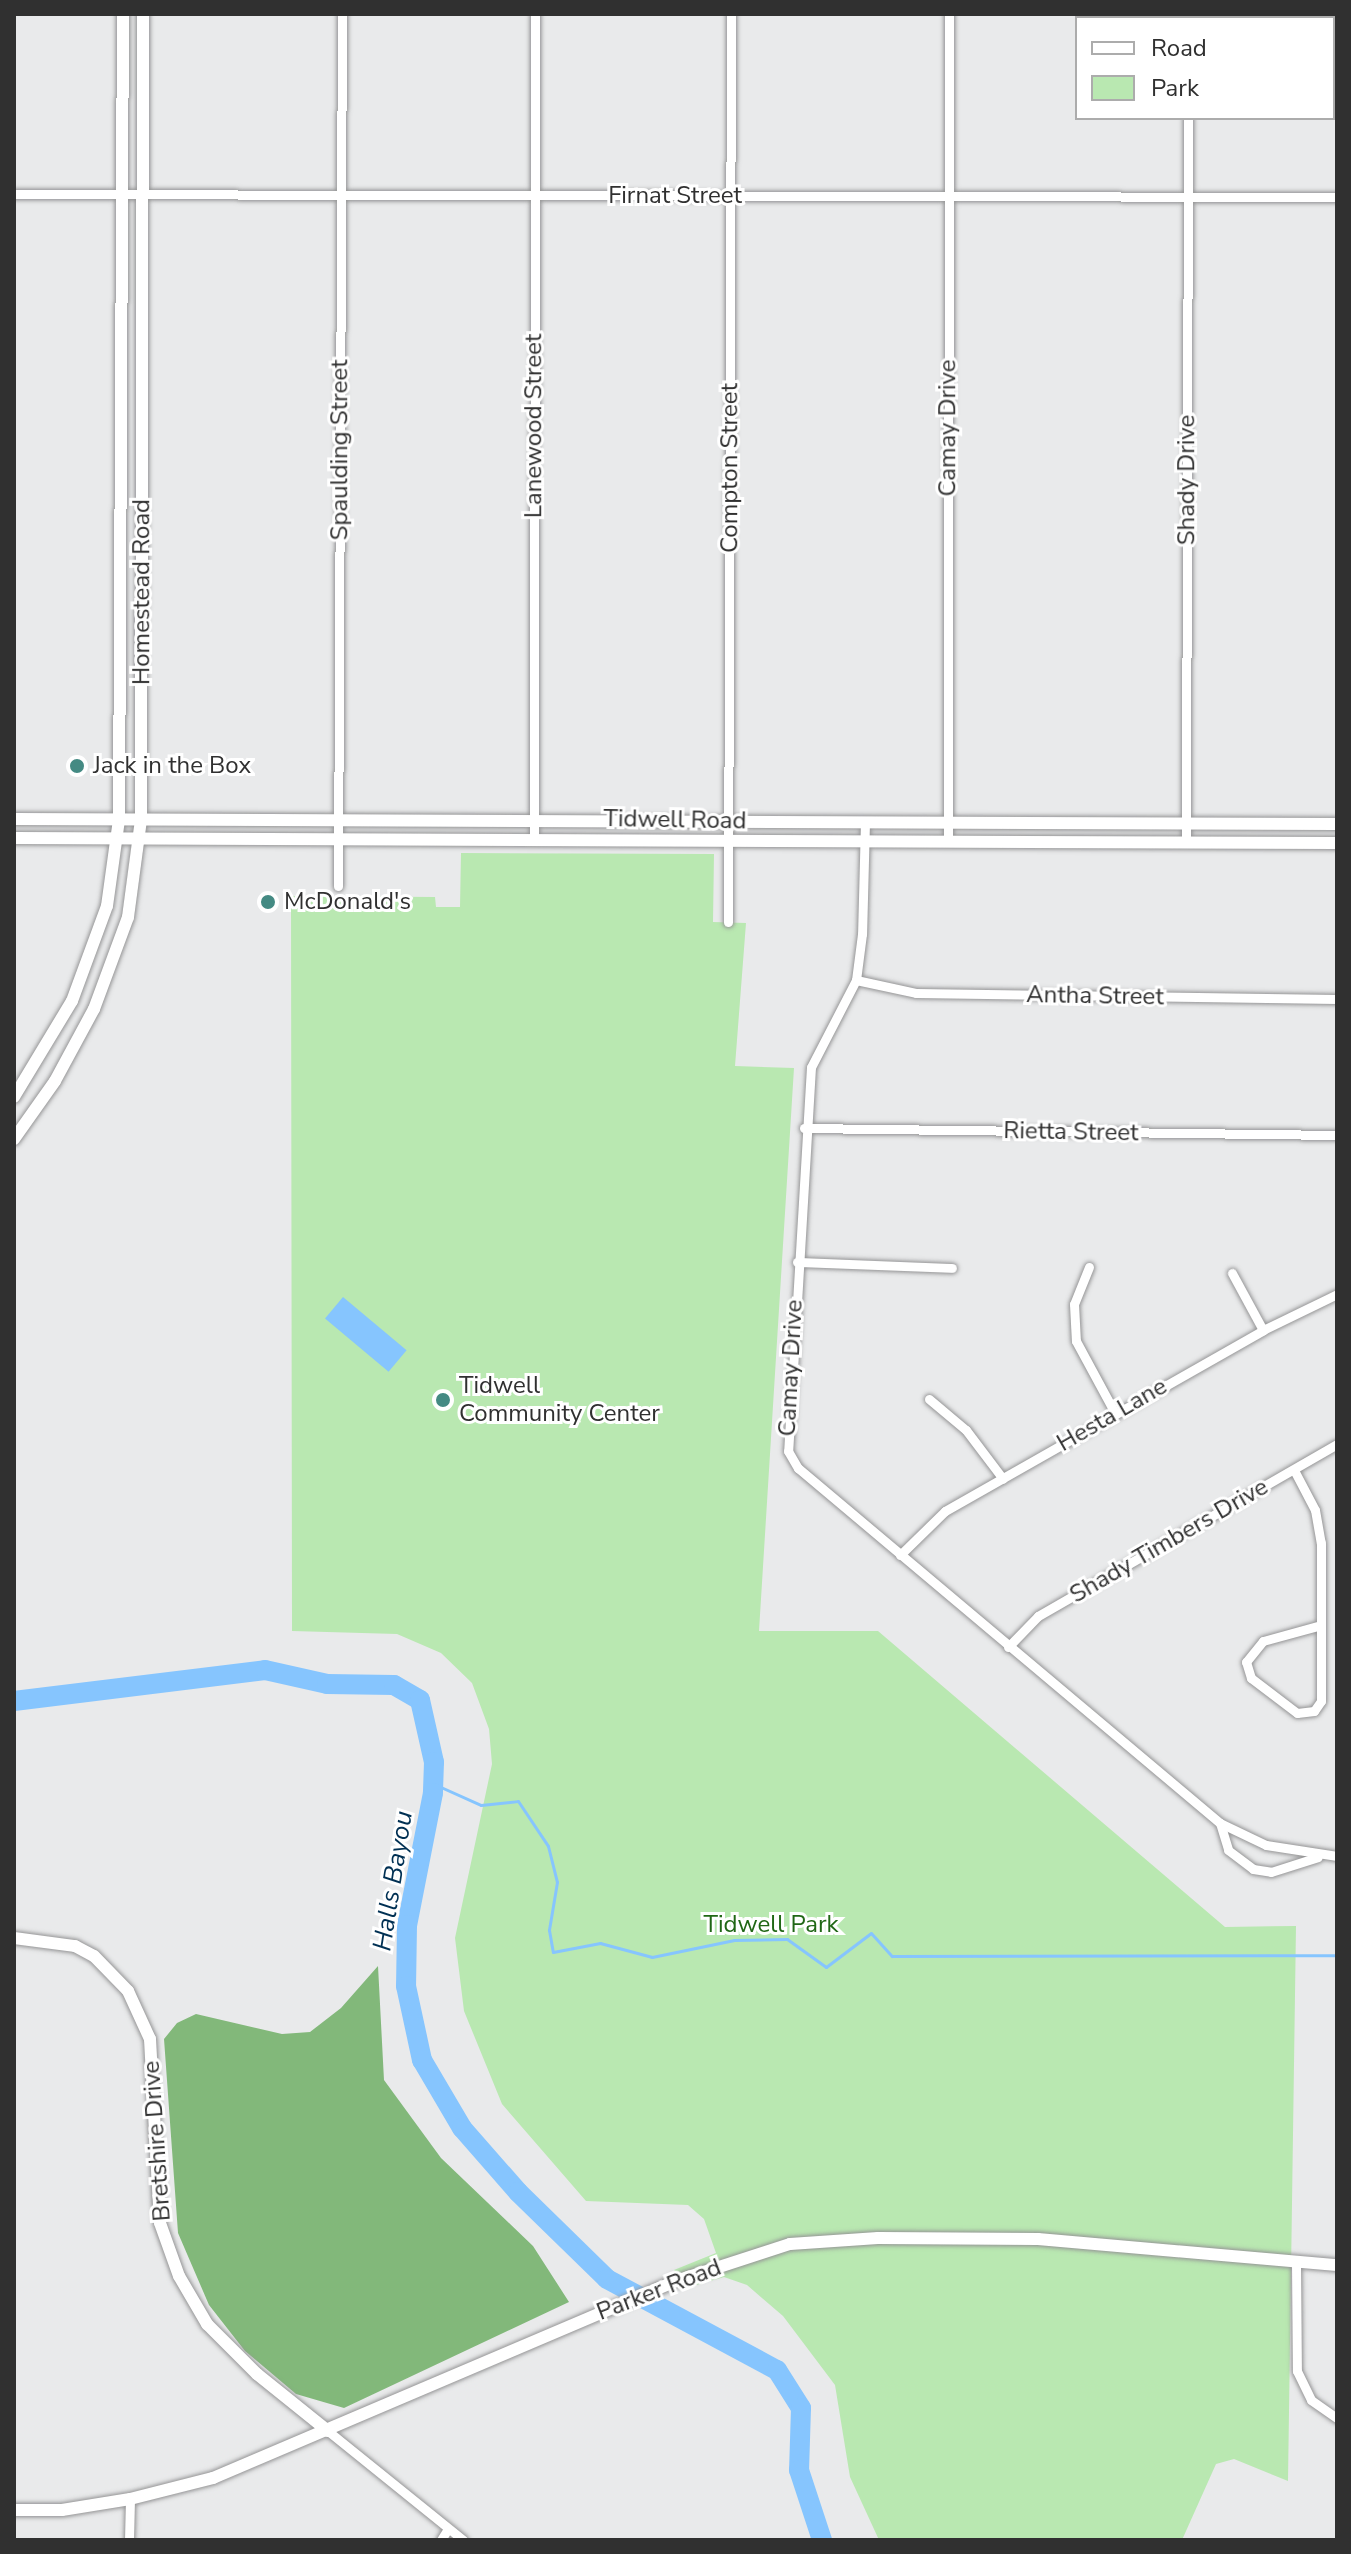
<!DOCTYPE html>
<html>
<head>
<meta charset="utf-8">
<style>
  body { margin:0 }
  #map { position:relative; width:1351px; height:2554px; overflow:hidden; background:#e9eaeb; font-family:"Nunito Sans",sans-serif }
  div>[style] { position:absolute }
  [style*='--x'] { left:calc(var(--x)*1px); top:calc(var(--y)*1px); width:calc(var(--w)*1px); rotate:calc(var(--a)*1deg) }
  .green>* { inset:0; background:#b9e8b1 }
  .forest>* { inset:0; background:#82b87a }
  .water>* { inset:0; background:#86c5fe; transform-origin:0 0 }
  .stream>* { height:3px; margin:-1.5px; padding:0 1.5px; transform-origin:1.5px; border-radius:1.5px; background:#86c5fe }
  .river>* { height:20px; margin:-10px; padding:0 10px; transform-origin:10px; border-radius:10px; background:#86c5fe }
  .roads { filter:drop-shadow(0 0 2px #959596) drop-shadow(0 0 2px #959596) }
  .street>* { height:9px; margin:-4.5px; padding:0 4.5px; transform-origin:4.5px; border-radius:4.5px; background:#fff }
  .secondary>* { height:12px; margin:-6px; padding:0 6px; transform-origin:6px; border-radius:6px; background:#fff }
  .dots>* { width:22px; height:22px; translate:-50% -50%; box-sizing:border-box; border:4px solid #fff; border-radius:50% }
  span { translate:-50% -50%; white-space:nowrap; text-align:center; line-height:1.15; -webkit-text-stroke:6px #fff; paint-order:stroke }
  .street-label { font-size:24px; color:#303030 }
  .poi-label { font-size:24px; color:#303030 }
  .left { translate:0 -50%; text-align:left }
  .park-label { font-size:24px; color:#206715 }
  .water-label { font-size:26px; color:#003053; font-style:italic }
  .frame { position:absolute; inset:0; border:16px solid #303030; pointer-events:none }
  .legend { position:absolute; left:1075px; top:16px; width:260px; height:104px; box-sizing:border-box; background:#fff; border:2px solid #acacac; margin:0; padding:10px 14px; list-style:none; font-size:24px; color:#303030 }
  .legend li { display:flex; align-items:center; gap:16px; height:40px }
  .legend b { width:40px; border:2px solid #acacac }
</style>
</head>
<body>
<div id="map">
  <div class="green">
    <div style="clip-path:polygon(461px 853px,714px 854px,713px 922px,746px 923px,735px 1066px,794px 1068px,759px 1631px,878px 1631px,1225px 1927px,1296px 1926px,1288px 2481px,1234px 2459px,1216px 2464px,1182px 2540px,879px 2540px,850px 2477px,835px 2385px,783px 2316px,747px 2285px,724px 2277px,686px 2288px,674px 2270px,716px 2253px,704px 2219px,688px 2205px,586px 2201px,502px 2104px,464px 2011px,455px 1938px,492px 1764px,489px 1729px,472px 1683px,441px 1653px,397px 1634px,292px 1631px,291px 896px,435px 897px,436px 907px,460px 907px)"></div>
  </div>
  <div class="forest">
    <div style="clip-path:polygon(378px 1966px,384px 2080px,441px 2158px,533px 2246px,569px 2302px,344px 2408px,296px 2394px,245px 2351px,209px 2305px,178px 2233px,164px 2039px,177px 2023px,196px 2014px,282px 2034px,310px 2032px,341px 2008px)"></div>
  </div>
  <div class="water">
    <div style="left:343px;top:1297px;width:83px;height:28px;rotate:40deg"></div>
  </div>
  <div class="stream">
    <div style="--x:434;--y:1784;--w:51;--a:24.1"></div>
    <div style="--x:481;--y:1805;--w:37;--a:-6"></div>
    <div style="--x:518;--y:1801;--w:54;--a:56.3"></div>
    <div style="--x:548;--y:1846;--w:37;--a:76"></div>
    <div style="--x:557;--y:1882;--w:49;--a:99.5"></div>
    <div style="--x:549;--y:1930;--w:22;--a:80"></div>
    <div style="--x:553;--y:1952;--w:48;--a:-10.8"></div>
    <div style="--x:600;--y:1943;--w:54;--a:15.1"></div>
    <div style="--x:652;--y:1957;--w:84;--a:-11.7"></div>
    <div style="--x:734;--y:1940;--w:53;--a:-1.1"></div>
    <div style="--x:787;--y:1939;--w:48;--a:35.7"></div>
    <div style="--x:826;--y:1967;--w:56;--a:-37.1"></div>
    <div style="--x:871;--y:1933;--w:31;--a:48"></div>
    <div style="--x:892;--y:1956;--w:445;--a:-0.1"></div>
  </div>
  <div class="river">
    <div style="--x:14;--y:1701;--w:253;--a:-7"></div>
    <div style="--x:265;--y:1670;--w:64;--a:12.7"></div>
    <div style="--x:327;--y:1684;--w:67;--a:0.9"></div>
    <div style="--x:394;--y:1685;--w:30;--a:30"></div>
    <div style="--x:420;--y:1700;--w:64;--a:77.3"></div>
    <div style="--x:434;--y:1762;--w:31;--a:92"></div>
    <div style="--x:433;--y:1793;--w:135;--a:101.1"></div>
    <div style="--x:407;--y:1925;--w:61;--a:90.9"></div>
    <div style="--x:406;--y:1986;--w:76;--a:77.8"></div>
    <div style="--x:422;--y:2060;--w:79;--a:59.5"></div>
    <div style="--x:462;--y:2128;--w:85;--a:48.8"></div>
    <div style="--x:518;--y:2192;--w:124;--a:44.3"></div>
    <div style="--x:607;--y:2279;--w:193;--a:28.2"></div>
    <div style="--x:777;--y:2370;--w:45;--a:57.7"></div>
    <div style="--x:801;--y:2408;--w:62;--a:91.8"></div>
    <div style="--x:799;--y:2470;--w:74;--a:71.8"></div>
  </div>
  <div class="roads">
    <div class="street">
      <div style="--x:1189;--y:18;--w:4;--a:-90"></div>
      <div style="--x:14;--y:194;--w:1323;--a:0.13"></div>
      <div style="--x:865;--y:822;--w:112;--a:91.5"></div>
      <div style="--x:862;--y:934;--w:46;--a:97.4"></div>
      <div style="--x:856;--y:980;--w:98;--a:117.3"></div>
      <div style="--x:811;--y:1067;--w:385;--a:93.4"></div>
      <div style="--x:788;--y:1451;--w:20;--a:60"></div>
      <div style="--x:798;--y:1468;--w:551;--a:40.07"></div>
      <div style="--x:1220;--y:1823;--w:51;--a:25.6"></div>
      <div style="--x:1266;--y:1845;--w:72;--a:8.8"></div>
      <div style="--x:534;--y:839;--w:825;--a:-89.93"></div>
      <div style="--x:948;--y:842;--w:828;--a:-89.93"></div>
      <div style="--x:1186;--y:843;--w:725;--a:-89.84"></div>
      <div style="--x:338;--y:886;--w:872;--a:-89.74"></div>
      <div style="--x:728;--y:922;--w:908;--a:-89.81"></div>
      <div style="--x:856;--y:980;--w:61;--a:12.2"></div>
      <div style="--x:916;--y:993;--w:421;--a:0.8"></div>
      <div style="--x:804;--y:1128;--w:533;--a:0.75"></div>
      <div style="--x:797;--y:1262;--w:155;--a:2.2"></div>
      <div style="--x:1089;--y:1267;--w:40;--a:112"></div>
      <div style="--x:1074;--y:1304;--w:37;--a:87"></div>
      <div style="--x:1076;--y:1341;--w:82;--a:61.6"></div>
      <div style="--x:1232;--y:1273;--w:65;--a:61.5"></div>
      <div style="--x:929;--y:1399;--w:48;--a:40"></div>
      <div style="--x:966;--y:1430;--w:61;--a:52.9"></div>
      <div style="--x:1294;--y:1470;--w:45;--a:62.3"></div>
      <div style="--x:1315;--y:1510;--w:34;--a:80"></div>
      <div style="--x:1321;--y:1543;--w:158;--a:90"></div>
      <div style="--x:1321;--y:1701;--w:12;--a:125"></div>
      <div style="--x:1314;--y:1711;--w:17;--a:173"></div>
      <div style="--x:1297;--y:1713;--w:58;--a:-142.7"></div>
      <div style="--x:1251;--y:1678;--w:17;--a:-107"></div>
      <div style="--x:1246;--y:1662;--w:27;--a:-51"></div>
      <div style="--x:1263;--y:1641;--w:60;--a:-15.4"></div>
      <div style="--x:900;--y:1555;--w:63;--a:-44.4"></div>
      <div style="--x:945;--y:1511;--w:366;--a:-29.6"></div>
      <div style="--x:1263;--y:1330;--w:82;--a:-25.9"></div>
      <div style="--x:1008;--y:1647;--w:43;--a:-45.9"></div>
      <div style="--x:1038;--y:1616;--w:345;--a:-29.9"></div>
      <div style="--x:1220;--y:1823;--w:28;--a:73"></div>
      <div style="--x:1228;--y:1850;--w:31;--a:37"></div>
      <div style="--x:1253;--y:1869;--w:18;--a:9"></div>
      <div style="--x:1271;--y:1872;--w:49;--a:-17.7"></div>
      <div style="--x:1296;--y:2264;--w:107;--a:89.5"></div>
      <div style="--x:1297;--y:2371;--w:32;--a:64"></div>
      <div style="--x:1311;--y:2400;--w:32;--a:35"></div>
      <div style="--x:328;--y:2431;--w:174;--a:38.9"></div>
      <div style="--x:129;--y:2540;--w:41;--a:-88.6"></div>
      <div style="--x:441;--y:2540;--w:13;--a:-58"></div>
    </div>
    <div class="secondary">
      <div style="--x:14;--y:819;--w:1323;--a:0.22"></div>
      <div style="--x:14;--y:838;--w:1323;--a:0.22"></div>
      <div style="--x:14;--y:1097;--w:112;--a:-58.9"></div>
      <div style="--x:72;--y:1001;--w:101;--a:-69.8"></div>
      <div style="--x:107;--y:906;--w:87;--a:-82.1"></div>
      <div style="--x:119;--y:820;--w:806;--a:-89.72"></div>
      <div style="--x:14;--y:1139;--w:71;--a:-54.7"></div>
      <div style="--x:55;--y:1081;--w:82;--a:-61.6"></div>
      <div style="--x:94;--y:1009;--w:98;--a:-69.7"></div>
      <div style="--x:128;--y:917;--w:99;--a:-82.4"></div>
      <div style="--x:141;--y:819;--w:805;--a:-89.86"></div>
      <div style="--x:14;--y:1938;--w:62;--a:7.5"></div>
      <div style="--x:75;--y:1946;--w:21;--a:28"></div>
      <div style="--x:94;--y:1956;--w:49;--a:45.8"></div>
      <div style="--x:128;--y:1991;--w:53;--a:65.4"></div>
      <div style="--x:150;--y:2039;--w:184;--a:86.9"></div>
      <div style="--x:160;--y:2223;--w:56;--a:70.3"></div>
      <div style="--x:179;--y:2276;--w:56;--a:59.7"></div>
      <div style="--x:207;--y:2324;--w:71;--a:45"></div>
      <div style="--x:257;--y:2374;--w:91;--a:38.8"></div>
      <div style="--x:14;--y:2510;--w:48;--a:0"></div>
      <div style="--x:62;--y:2510;--w:69;--a:-9.2"></div>
      <div style="--x:130;--y:2499;--w:86;--a:-14.2"></div>
      <div style="--x:213;--y:2478;--w:503;--a:-23.05"></div>
      <div style="--x:676;--y:2281;--w:120;--a:-18"></div>
      <div style="--x:790;--y:2244;--w:88;--a:-3.9"></div>
      <div style="--x:878;--y:2238;--w:160;--a:0.4"></div>
      <div style="--x:1038;--y:2239;--w:300;--a:5"></div>
    </div>
  </div>
  <div class="dots">
    <div style="left:77px;top:766px;background:#448a83"></div>
    <div style="left:268px;top:902px;background:#448a83"></div>
    <div style="left:443px;top:1400px;background:#448a83"></div>
  </div>
  <div class="street-label">
    <span style="left:675px;top:196px">Firnat Street</span>
    <span style="left:534px;top:426px;rotate:-90deg">Lanewood Street</span>
    <span style="left:948px;top:428px;rotate:-90deg">Camay Drive</span>
    <span style="left:340px;top:450px;rotate:-90deg">Spaulding Street</span>
    <span style="left:730px;top:468px;rotate:-90deg">Compton Street</span>
    <span style="left:1187px;top:480px;rotate:-90deg">Shady Drive</span>
    <span style="left:142px;top:592px;rotate:-90deg">Homestead Road</span>
    <span style="left:675px;top:820px;rotate:1deg">Tidwell Road</span>
    <span style="left:1095px;top:996px;rotate:1deg">Antha Street</span>
    <span style="left:1071px;top:1132px;rotate:1deg">Rietta Street</span>
    <span style="left:791px;top:1368px;rotate:-87deg">Camay Drive</span>
    <span style="left:1112px;top:1415px;rotate:-30deg">Hesta Lane</span>
    <span style="left:1169px;top:1541px;rotate:-30deg">Shady Timbers Drive</span>
    <span style="left:157px;top:2141px;rotate:-94deg">Bretshire Drive</span>
    <span style="left:659px;top:2290px;rotate:-21deg">Parker Road</span>
  </div>
  <div class="poi-label">
    <span class="left" style="left:93px;top:766px">Jack in the Box</span>
    <span class="left" style="left:284px;top:902px">McDonald's</span>
    <span class="left" style="left:459px;top:1400px">Tidwell<br>Community Center</span>
  </div>
  <div class="park-label">
    <span style="left:771px;top:1925px">Tidwell Park</span>
  </div>
  <div class="water-label">
    <span style="left:393px;top:1881px;rotate:-81deg">Halls Bayou</span>
  </div>
  <div class="frame"></div>
  <ul class="legend">
  <li><b style="height:10px;background:#fff"></b>Road</li>
  <li><b style="height:22px;background:#b9e8b1"></b>Park</li>
  </ul>
</div>
</body>
</html>
